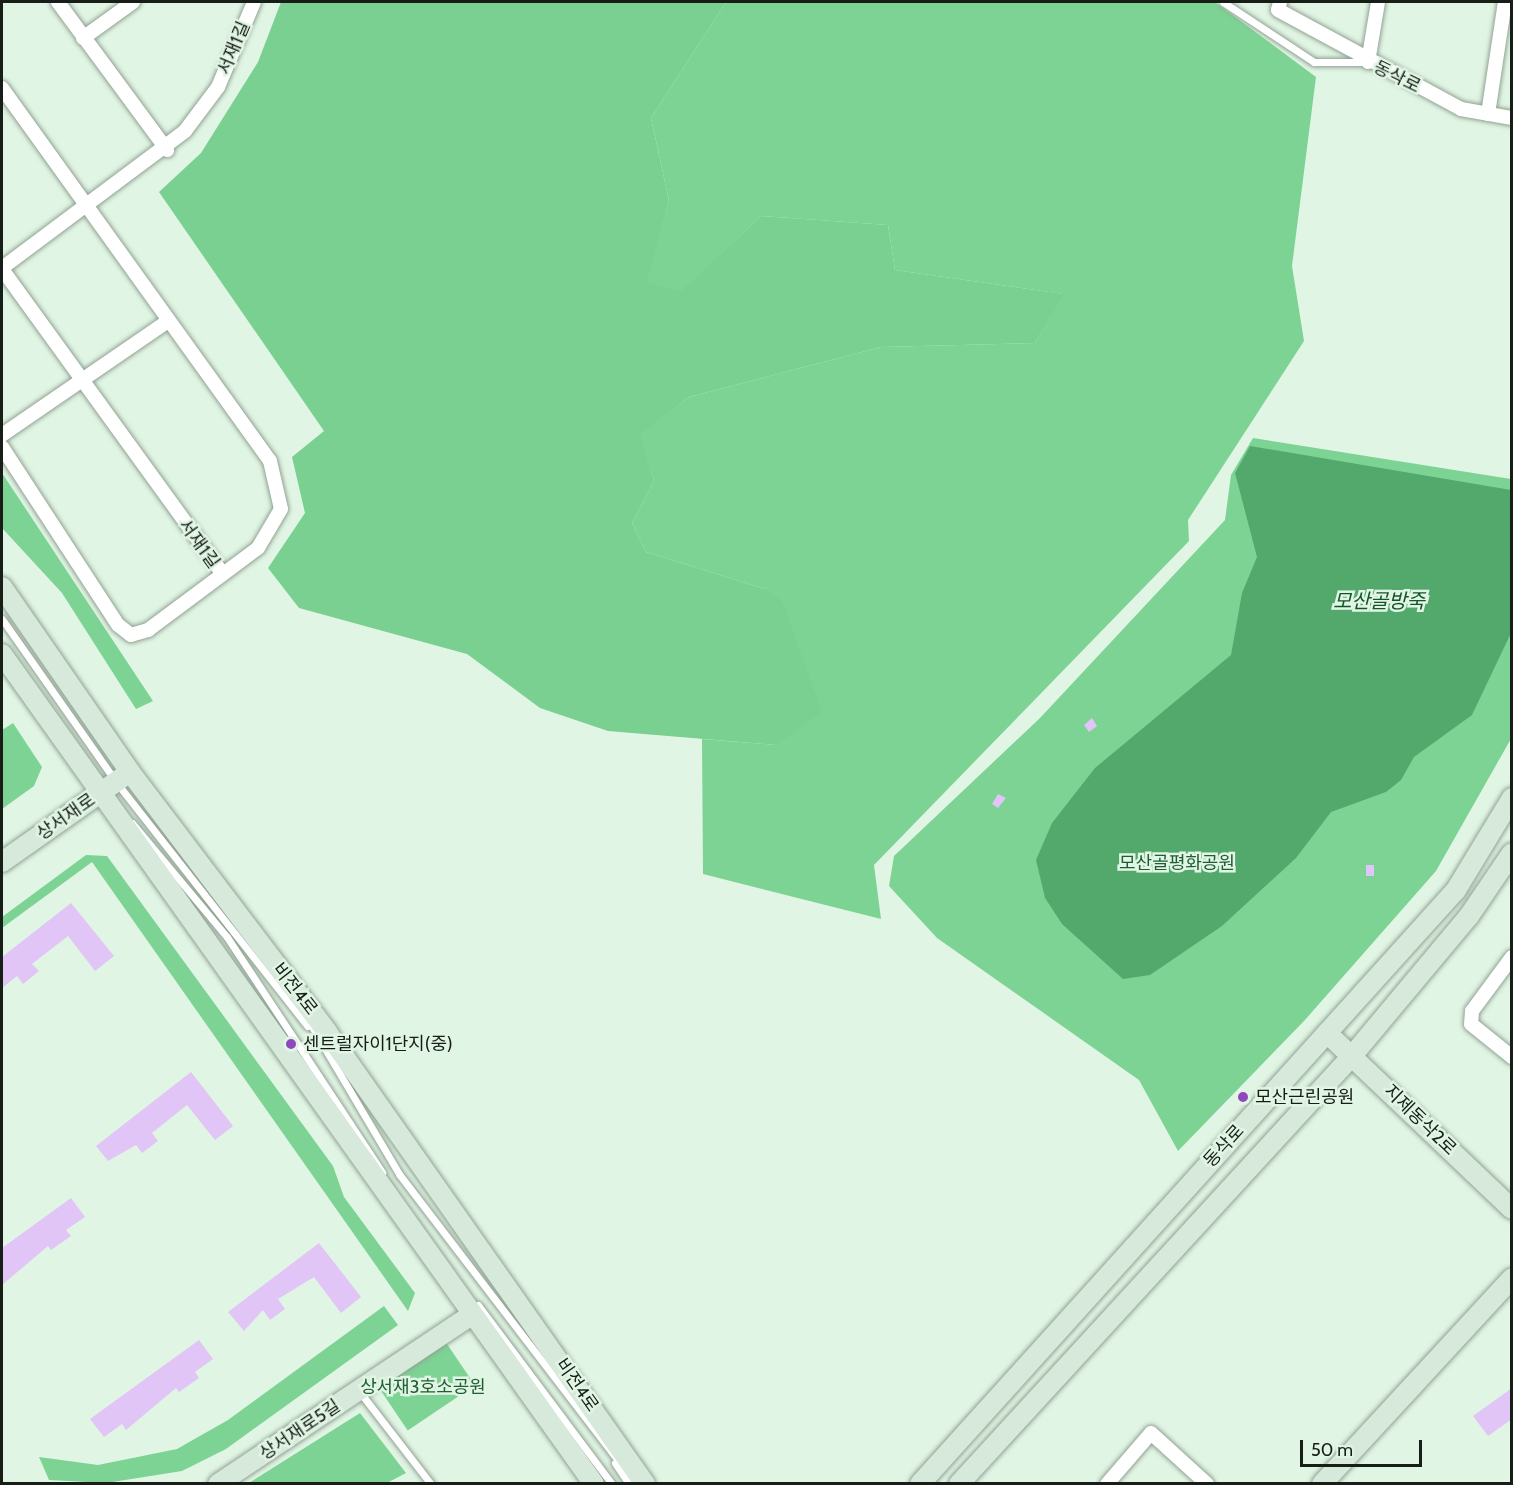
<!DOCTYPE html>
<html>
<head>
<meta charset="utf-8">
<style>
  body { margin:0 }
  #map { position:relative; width:1513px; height:1485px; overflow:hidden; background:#e1f5e4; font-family:Cabin,"Noto Sans KR",sans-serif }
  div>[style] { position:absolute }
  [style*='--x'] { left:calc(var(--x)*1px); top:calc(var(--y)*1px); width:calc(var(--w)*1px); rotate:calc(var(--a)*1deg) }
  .green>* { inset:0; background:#7dd394; transform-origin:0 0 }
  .forest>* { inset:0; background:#79d090 }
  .water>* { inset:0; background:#53a96c }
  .building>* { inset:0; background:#e1c5f7; transform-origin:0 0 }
  .roads { filter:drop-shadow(0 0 2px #91a394) drop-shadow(0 0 2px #91a394) }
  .lane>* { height:7px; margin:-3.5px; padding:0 3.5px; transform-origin:3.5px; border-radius:3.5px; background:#fff }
  .street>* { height:14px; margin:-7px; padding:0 7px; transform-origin:7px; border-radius:7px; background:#fff }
  .secondary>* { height:20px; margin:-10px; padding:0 10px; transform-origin:10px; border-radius:10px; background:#d6e9db }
  .dots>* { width:16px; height:16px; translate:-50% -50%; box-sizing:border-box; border:3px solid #e1f5e4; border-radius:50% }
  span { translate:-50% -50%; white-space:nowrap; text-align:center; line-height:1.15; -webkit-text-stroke:5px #e1f5e4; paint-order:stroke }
  .street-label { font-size:18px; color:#171e18 }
  .park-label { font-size:18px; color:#1f5d33 }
  .poi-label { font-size:18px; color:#171e18 }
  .left { translate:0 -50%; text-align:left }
  .water-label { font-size:20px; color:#15542b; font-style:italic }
  .frame { position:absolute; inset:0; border:3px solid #171e18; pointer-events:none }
  .scale { position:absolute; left:1300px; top:1440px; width:122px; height:27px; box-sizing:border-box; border:3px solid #171e18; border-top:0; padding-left:8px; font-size:18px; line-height:21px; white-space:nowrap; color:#171e18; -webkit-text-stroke:4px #e1f5e4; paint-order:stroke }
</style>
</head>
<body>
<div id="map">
  <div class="green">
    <div style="clip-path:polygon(726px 2px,1215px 2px,1316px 77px,1292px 266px,1304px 341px,1188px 520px,1189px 541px,874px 865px,881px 919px,703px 874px,702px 739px,776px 745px,765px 589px,646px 552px,632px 523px,654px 481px,639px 435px,689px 397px,881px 347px,1035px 343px,1063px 294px,895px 270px,888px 225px,761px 216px,680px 293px,646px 281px,669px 201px,651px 118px)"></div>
    <div style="clip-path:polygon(1253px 438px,1511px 479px,1512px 737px,1436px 871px,1304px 1021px,1178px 1151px,1139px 1080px,937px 938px,889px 886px,894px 856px,1040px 718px,1225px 520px,1231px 475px)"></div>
    <div style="clip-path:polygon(2px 473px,153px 701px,136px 709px,62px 593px,2px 528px)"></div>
    <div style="clip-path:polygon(13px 723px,42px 767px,34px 786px,2px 809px,2px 730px)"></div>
    <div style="clip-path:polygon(86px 855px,107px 856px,333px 1166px,344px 1197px,415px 1293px,408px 1311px,92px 862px,2px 928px,2px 917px)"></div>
    <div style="clip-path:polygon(384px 1306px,398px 1325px,226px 1449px,182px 1471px,106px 1483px,49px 1480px,39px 1457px,98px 1465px,177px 1449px,228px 1420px)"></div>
    <div style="left:443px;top:1338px;width:57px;height:81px;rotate:56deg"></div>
    <div style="clip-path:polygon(360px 1413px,406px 1473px,387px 1483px,249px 1483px)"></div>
  </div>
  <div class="forest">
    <div style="clip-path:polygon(281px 2px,726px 2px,651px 118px,669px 201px,647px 281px,680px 292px,761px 216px,888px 225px,895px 270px,1064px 294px,1035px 343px,881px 347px,689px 397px,640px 435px,654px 481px,632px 523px,646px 552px,765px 589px,782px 601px,822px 712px,776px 745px,608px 731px,540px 708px,467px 654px,299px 608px,268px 568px,305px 513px,292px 457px,324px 431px,159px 192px,201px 153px,258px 62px)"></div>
  </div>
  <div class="water">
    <div style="clip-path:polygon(1250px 446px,1511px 490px,1511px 633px,1472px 715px,1414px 757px,1401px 780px,1386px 792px,1331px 812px,1296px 858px,1222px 926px,1150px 975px,1123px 979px,1062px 924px,1045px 898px,1036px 860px,1052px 823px,1095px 768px,1231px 655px,1242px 593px,1257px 557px,1235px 473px)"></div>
  </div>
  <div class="building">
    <div style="clip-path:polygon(1092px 718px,1097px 726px,1089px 732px,1084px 725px)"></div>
    <div style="clip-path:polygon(998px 794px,1006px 798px,998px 808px,992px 804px)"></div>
    <div style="left:1366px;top:865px;width:8px;height:11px"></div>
    <div style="clip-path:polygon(71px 903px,114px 956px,95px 971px,68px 936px,32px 964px,39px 971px,23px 984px,17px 976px,2px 988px,2px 957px)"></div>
    <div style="clip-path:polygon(191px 1072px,233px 1126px,215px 1140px,187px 1105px,152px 1133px,158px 1141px,142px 1153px,136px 1145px,108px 1161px,96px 1146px)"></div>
    <div style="clip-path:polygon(71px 1198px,85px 1217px,66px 1230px,71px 1236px,51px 1250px,48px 1246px,2px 1285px,2px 1248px)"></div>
    <div style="clip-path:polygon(319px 1243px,361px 1297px,341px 1313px,314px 1277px,278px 1299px,285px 1309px,270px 1320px,263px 1310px,244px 1331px,228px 1312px)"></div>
    <div style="clip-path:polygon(199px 1340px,213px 1359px,195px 1372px,199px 1378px,179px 1392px,176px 1388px,126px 1430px,122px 1424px,104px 1437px,90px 1419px)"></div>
    <div style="clip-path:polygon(1512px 1388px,1512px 1419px,1488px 1436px,1473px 1416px)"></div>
  </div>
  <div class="roads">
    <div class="lane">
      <div style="--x:1223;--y:2;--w:109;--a:33.4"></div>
      <div style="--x:1314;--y:62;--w:54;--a:0"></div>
      <div style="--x:2;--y:619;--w:199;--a:55"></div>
      <div style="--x:116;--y:782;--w:310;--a:51.9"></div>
      <div style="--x:132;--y:823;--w:148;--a:50.2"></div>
      <div style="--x:227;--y:937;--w:282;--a:56.6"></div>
      <div style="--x:308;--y:1020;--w:179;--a:59.4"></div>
      <div style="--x:399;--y:1174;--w:370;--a:52.6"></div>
      <div style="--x:478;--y:1305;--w:224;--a:53.2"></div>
      <div style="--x:359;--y:1391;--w:118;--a:52.3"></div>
      <div style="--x:615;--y:1463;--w:25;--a:56"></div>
    </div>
    <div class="street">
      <div style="--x:58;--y:2;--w:184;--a:53.6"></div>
      <div style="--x:1280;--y:2;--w:8;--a:104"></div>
      <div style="--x:1278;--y:10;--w:208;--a:28.4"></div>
      <div style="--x:1461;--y:109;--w:52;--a:10"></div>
      <div style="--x:83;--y:38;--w:62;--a:-35.8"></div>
      <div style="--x:1368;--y:62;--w:61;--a:-80.5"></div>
      <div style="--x:2;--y:88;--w:459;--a:54.3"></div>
      <div style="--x:270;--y:461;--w:49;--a:77.1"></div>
      <div style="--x:281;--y:509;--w:45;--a:120.5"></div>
      <div style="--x:258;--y:548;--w:137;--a:143.3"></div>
      <div style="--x:148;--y:630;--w:18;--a:164"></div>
      <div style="--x:131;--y:635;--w:16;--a:-142"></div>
      <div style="--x:118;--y:625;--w:212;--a:-123.1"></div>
      <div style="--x:1488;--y:114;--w:113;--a:-81.4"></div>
      <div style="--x:2;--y:268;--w:229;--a:-36.8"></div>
      <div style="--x:185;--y:131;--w:55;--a:-53.1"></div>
      <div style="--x:218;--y:87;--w:92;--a:-67"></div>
      <div style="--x:2;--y:269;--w:374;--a:54.1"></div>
      <div style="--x:2;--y:435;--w:201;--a:-34.5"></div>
      <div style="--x:1512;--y:957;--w:67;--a:126.5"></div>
      <div style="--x:1472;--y:1011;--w:13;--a:94"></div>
      <div style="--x:1471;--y:1024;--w:53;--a:38.8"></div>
      <div style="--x:1107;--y:1484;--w:67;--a:-49.2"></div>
      <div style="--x:1151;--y:1433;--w:76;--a:42.3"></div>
    </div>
    <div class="secondary">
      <div style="--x:2;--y:587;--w:225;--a:55.3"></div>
      <div style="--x:130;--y:772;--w:326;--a:52.8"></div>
      <div style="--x:327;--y:1032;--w:553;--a:54.87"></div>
      <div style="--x:2;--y:654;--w:1019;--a:54.5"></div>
      <div style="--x:2;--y:862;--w:156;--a:-35.1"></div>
      <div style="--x:1327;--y:1033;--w:255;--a:43.6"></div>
      <div style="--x:218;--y:1484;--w:303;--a:-33.7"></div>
      <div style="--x:920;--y:1484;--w:800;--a:-47.94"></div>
      <div style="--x:1456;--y:890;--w:108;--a:-58.7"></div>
      <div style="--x:959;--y:1484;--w:581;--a:-47.44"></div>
      <div style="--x:1352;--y:1056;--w:182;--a:-50.1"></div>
      <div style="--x:1469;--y:916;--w:76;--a:-55.7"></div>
      <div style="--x:1322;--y:1484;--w:280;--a:-47.3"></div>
    </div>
  </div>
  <div class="dots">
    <div style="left:291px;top:1044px;background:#8f48bb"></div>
    <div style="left:1243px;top:1097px;background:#8f48bb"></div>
  </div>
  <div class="street-label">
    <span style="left:234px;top:48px;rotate:-67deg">서재1길</span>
    <span style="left:1397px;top:77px;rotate:26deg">동삭로</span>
    <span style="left:199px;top:544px;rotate:54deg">서재1길</span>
    <span style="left:66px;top:817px;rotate:-35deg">상서재로</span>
    <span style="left:295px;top:989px;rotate:52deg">비전4로</span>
    <span style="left:1420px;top:1120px;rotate:44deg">지제동삭2로</span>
    <span style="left:1224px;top:1146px;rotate:-48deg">동삭로</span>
    <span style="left:577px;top:1385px;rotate:55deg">비전4로</span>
    <span style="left:300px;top:1430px;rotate:-34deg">상서재로5길</span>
  </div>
  <div class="park-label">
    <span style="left:1177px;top:863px">모산골평화공원</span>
    <span style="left:423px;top:1387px">상서재3호소공원</span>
  </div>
  <div class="poi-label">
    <span class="left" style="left:303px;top:1044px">센트럴자이1단지(중)</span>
    <span class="left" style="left:1255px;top:1097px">모산근린공원</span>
  </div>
  <div class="water-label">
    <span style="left:1379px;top:601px">모산골방죽</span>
  </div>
  <div class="frame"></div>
  <div class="scale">50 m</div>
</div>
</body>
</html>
